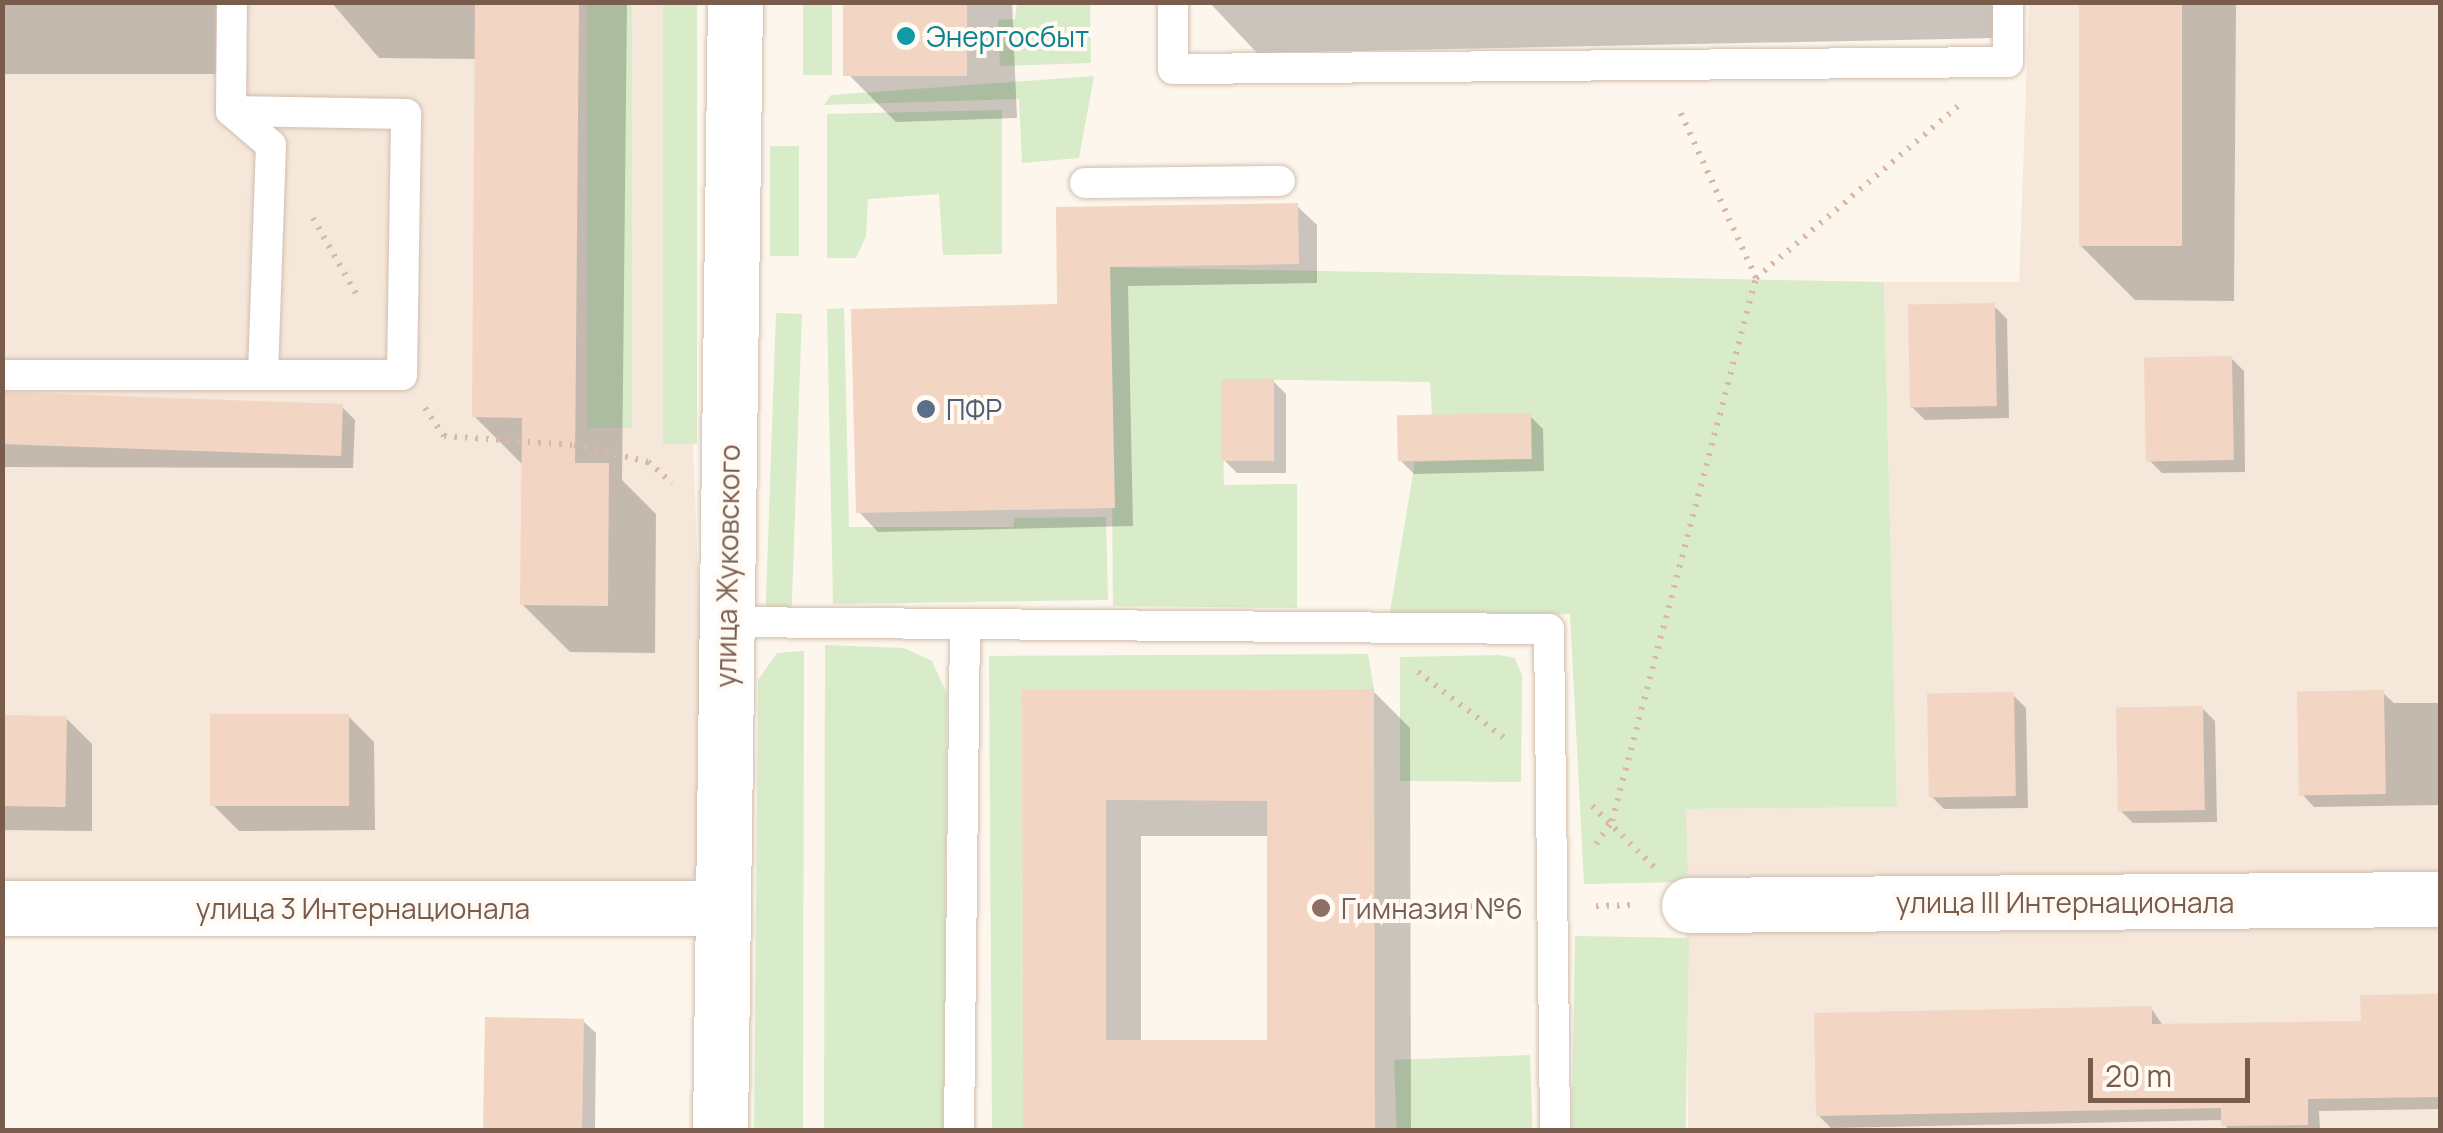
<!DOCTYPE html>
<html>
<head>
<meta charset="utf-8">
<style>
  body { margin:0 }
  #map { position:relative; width:2443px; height:1133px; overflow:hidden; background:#fdf6ec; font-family:Manrope,sans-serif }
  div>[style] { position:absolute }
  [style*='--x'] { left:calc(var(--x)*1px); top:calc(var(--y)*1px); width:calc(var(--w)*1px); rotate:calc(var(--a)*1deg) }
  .residential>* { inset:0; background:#f5e8da }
  .green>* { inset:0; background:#d8ecc9; transform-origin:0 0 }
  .shadow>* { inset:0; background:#0003; transform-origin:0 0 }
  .building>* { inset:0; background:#f3d5c3; transform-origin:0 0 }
  .path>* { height:6px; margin-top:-3px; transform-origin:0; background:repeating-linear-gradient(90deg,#d9b8a5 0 2.5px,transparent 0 10.5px) }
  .roads { filter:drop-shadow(0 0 2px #d1beb0) drop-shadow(0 0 2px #d1beb0) }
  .lane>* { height:30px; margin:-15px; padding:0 15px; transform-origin:15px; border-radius:15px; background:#fff }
  .street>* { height:55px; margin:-27.5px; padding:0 27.5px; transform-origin:27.5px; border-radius:27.5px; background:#fff }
  .secondary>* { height:55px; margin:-27.5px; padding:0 27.5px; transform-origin:27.5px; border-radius:27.5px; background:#fff }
  .dots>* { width:28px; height:28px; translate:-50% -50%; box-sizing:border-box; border:5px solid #fffaf3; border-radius:50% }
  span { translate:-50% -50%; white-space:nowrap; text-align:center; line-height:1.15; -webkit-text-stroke:8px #fffaf3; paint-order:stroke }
  .culture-label { font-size:28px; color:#0d838f }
  .left { translate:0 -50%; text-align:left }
  .service-label { font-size:28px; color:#4e5e75 }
  .street-label { font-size:28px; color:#7a5c4d }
  .education-label { font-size:28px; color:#785e54 }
  .frame { position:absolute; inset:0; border:5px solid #7a5c4d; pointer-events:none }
  .scale { position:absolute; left:2088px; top:1058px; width:162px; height:45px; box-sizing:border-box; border:5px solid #7a5c4d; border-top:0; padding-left:12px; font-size:30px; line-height:35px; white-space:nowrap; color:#7a5c4d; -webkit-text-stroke:8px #fffaf3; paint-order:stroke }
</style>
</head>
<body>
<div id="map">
  <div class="residential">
    <div style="clip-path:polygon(3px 3px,697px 3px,693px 445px,709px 859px,679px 896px,3px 892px)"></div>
    <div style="clip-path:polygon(2029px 3px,2440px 3px,2440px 1130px,1688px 1130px,1685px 809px,1897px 807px,1884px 282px,2019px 282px)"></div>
  </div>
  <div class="green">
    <div style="left:587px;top:3px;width:45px;height:425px"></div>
    <div style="left:663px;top:3px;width:34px;height:441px"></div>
    <div style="left:803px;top:3px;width:29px;height:72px"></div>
    <div style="clip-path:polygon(1017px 3px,1090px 3px,1091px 63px,1000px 66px,998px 20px,1015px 19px)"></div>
    <div style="clip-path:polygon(1094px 76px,1079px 158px,1022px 163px,1019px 99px,824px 105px,831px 95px)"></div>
    <div style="clip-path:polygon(1002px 110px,1002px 254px,943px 255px,939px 194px,868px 199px,866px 236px,856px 258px,827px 258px,827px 114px)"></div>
    <div style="left:770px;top:146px;width:29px;height:110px"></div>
    <div style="clip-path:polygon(1110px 267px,1884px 282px,1897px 807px,1686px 809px,1688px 882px,1584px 884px,1570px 614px,1389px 617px,1415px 462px,1532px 458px,1432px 415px,1430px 382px,1222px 379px,1224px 485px,1297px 484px,1297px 608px,1113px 606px)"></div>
    <div style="clip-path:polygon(844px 308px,849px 527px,1013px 527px,1015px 518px,1106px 517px,1108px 600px,833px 604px,827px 309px)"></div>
    <div style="left:776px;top:313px;width:26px;height:296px;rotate:2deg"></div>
    <div style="clip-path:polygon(825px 645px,904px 648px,932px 661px,947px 694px,944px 1130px,824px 1130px)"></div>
    <div style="clip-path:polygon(804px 651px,803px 1130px,754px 1130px,758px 680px,777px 653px)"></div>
    <div style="clip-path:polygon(1368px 654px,1374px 689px,1022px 691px,1023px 1130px,992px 1130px,989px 656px)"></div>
    <div style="clip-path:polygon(1499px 655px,1515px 658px,1522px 675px,1521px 782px,1400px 781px,1400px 657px)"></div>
    <div style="left:1575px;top:936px;width:114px;height:194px;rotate:1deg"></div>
    <div style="left:1530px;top:1055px;width:75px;height:136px;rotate:88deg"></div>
  </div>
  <div class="shadow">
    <div style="left:2px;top:2px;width:238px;height:72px"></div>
    <div style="clip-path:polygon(331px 2px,627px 2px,622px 480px,656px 514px,655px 653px,570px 652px,522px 604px,522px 464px,474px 416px,477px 59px,379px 58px)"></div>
    <div style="clip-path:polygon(846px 2px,1012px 2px,1017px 118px,896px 122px,848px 74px)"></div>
    <div style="clip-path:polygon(1209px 2px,1994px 2px,1995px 38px,1257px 53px)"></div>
    <div style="clip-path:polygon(2082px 2px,2236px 2px,2234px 301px,2135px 300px,2080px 245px)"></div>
    <div style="clip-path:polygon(1297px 206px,1317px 225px,1317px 283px,1128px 286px,1133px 526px,878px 532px,859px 512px,1060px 307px,1058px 210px)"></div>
    <div style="clip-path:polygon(1994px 306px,2007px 319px,2009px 418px,1925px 420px,1912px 407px)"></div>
    <div style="clip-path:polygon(2231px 358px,2244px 371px,2245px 472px,2162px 473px,2149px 460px)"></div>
    <div style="clip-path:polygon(1273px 381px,1286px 394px,1286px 473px,1237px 473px,1224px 460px)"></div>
    <div style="clip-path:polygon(342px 407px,355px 420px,353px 468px,2px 467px,2px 410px)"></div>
    <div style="clip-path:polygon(1530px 416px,1543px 429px,1544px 471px,1414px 474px,1401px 461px)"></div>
    <div style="clip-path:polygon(evenodd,1373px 691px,1410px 728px,1411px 1130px,1025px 1130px,1024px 693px,1373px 691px,1141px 836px,1270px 836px,1270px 1043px,1141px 1042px,1141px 836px)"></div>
    <div style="clip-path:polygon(2383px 693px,2394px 703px,2440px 703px,2440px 805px,2314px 807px,2302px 794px)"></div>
    <div style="clip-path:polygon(2013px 695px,2026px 708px,2028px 808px,1944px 809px,1931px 796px)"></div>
    <div style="clip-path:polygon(2202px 708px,2215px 721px,2217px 822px,2133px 823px,2120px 810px)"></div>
    <div style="clip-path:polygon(348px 716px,374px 742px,375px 830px,239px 831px,213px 805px)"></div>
    <div style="clip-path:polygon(2px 717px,66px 718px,92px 744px,92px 831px,2px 830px)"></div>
    <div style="clip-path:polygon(2440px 996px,2440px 1109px,2319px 1111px,2320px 1130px,2228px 1130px,2223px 1120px,1831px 1128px,1818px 1115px,2151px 1008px,2164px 1027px,2363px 1024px,2363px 997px)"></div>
    <div style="clip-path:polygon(488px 1020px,583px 1021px,596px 1033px,595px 1130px,486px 1130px)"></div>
  </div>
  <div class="building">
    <div style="clip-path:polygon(475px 2px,579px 2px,575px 463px,609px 463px,608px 606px,520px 605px,522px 418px,472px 417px)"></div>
    <div style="left:843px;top:2px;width:124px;height:74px"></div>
    <div style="left:2079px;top:2px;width:103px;height:244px"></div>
    <div style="clip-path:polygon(1298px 203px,1299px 264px,1110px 267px,1115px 508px,856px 513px,851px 309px,1057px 304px,1056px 207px)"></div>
    <div style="left:1995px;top:303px;width:103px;height:87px;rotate:89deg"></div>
    <div style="left:2232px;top:356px;width:104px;height:88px;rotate:89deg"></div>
    <div style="left:1221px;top:379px;width:53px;height:82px"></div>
    <div style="left:343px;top:404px;width:52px;height:341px;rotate:92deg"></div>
    <div style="left:1531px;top:413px;width:46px;height:134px;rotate:89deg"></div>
    <div style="clip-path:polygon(evenodd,1374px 689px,1375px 1130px,1023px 1130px,1022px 690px,1374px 689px,1106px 800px,1267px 801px,1267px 1040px,1106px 1040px,1106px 800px)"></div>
    <div style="left:2384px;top:690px;width:104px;height:87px;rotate:89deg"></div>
    <div style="left:2014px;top:692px;width:104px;height:87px;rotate:89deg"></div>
    <div style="left:2203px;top:706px;width:104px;height:87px;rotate:89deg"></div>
    <div style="left:210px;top:714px;width:139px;height:92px"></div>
    <div style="left:2px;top:715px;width:65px;height:91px;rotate:1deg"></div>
    <div style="clip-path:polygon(2440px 994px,2440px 1097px,2308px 1099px,2308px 1125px,2221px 1126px,2221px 1108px,1816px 1116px,1814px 1013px,2152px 1006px,2152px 1024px,2361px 1021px,2360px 995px)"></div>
    <div style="left:485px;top:1017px;width:99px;height:113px;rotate:1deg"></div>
  </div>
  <div class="path">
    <div style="--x:313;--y:218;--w:93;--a:60.4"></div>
    <div style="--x:1756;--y:278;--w:265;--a:-40.4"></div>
    <div style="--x:425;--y:408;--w:34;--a:56"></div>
    <div style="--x:444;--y:436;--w:130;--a:4"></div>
    <div style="--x:574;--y:445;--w:76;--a:12.9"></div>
    <div style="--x:648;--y:462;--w:32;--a:41"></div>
    <div style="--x:1418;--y:672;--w:112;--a:37.4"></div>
    <div style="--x:1592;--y:806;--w:87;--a:44.5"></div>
    <div style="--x:1596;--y:844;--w:28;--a:-55"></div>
    <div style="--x:1612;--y:821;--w:562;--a:-75.15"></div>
    <div style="--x:1756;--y:278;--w:188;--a:-114.5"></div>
    <div style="--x:1375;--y:905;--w:138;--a:0.8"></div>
    <div style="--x:1596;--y:906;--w:42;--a:-1.4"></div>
  </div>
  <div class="roads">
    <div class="lane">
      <div style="--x:1173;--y:2;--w:67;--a:90"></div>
      <div style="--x:1173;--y:69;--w:835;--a:-0.48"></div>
      <div style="--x:2008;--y:62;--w:60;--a:-90"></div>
      <div style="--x:231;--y:111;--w:109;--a:-89.5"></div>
      <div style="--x:1085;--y:183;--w:195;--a:-0.6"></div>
      <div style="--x:2;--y:375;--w:400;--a:0"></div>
      <div style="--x:402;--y:375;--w:261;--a:-89.1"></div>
      <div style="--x:406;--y:114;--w:175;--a:-179"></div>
      <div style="--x:231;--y:111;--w:52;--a:40.4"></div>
      <div style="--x:271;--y:145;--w:226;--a:92"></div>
      <div style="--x:727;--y:622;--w:822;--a:0.49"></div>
      <div style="--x:1549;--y:629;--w:501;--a:89.31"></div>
      <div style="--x:959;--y:1130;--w:505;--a:-89.32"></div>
    </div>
    <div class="street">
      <div style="--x:1689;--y:905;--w:751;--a:-0.46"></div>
      <div style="--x:2;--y:908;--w:721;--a:0"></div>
    </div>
    <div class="secondary">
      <div style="--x:720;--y:1130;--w:1128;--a:-89.24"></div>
    </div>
  </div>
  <div class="dots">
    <div style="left:906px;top:36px;background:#0f9aa8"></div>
    <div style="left:926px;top:409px;background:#5c6f8a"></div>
    <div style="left:1321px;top:908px;background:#8d6e63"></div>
  </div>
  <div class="culture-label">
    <span class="left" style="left:926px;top:36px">Энергосбыт</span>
  </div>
  <div class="service-label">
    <span class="left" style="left:946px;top:409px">ПФР</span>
  </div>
  <div class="street-label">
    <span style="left:727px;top:566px;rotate:-89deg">улица Жуковского</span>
    <span style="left:2065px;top:902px">улица III Интернационала</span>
    <span style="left:363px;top:908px">улица 3 Интернационала</span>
  </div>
  <div class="education-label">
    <span class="left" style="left:1341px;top:908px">Гимназия №6</span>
  </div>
  <div class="frame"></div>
  <div class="scale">20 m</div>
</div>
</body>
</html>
